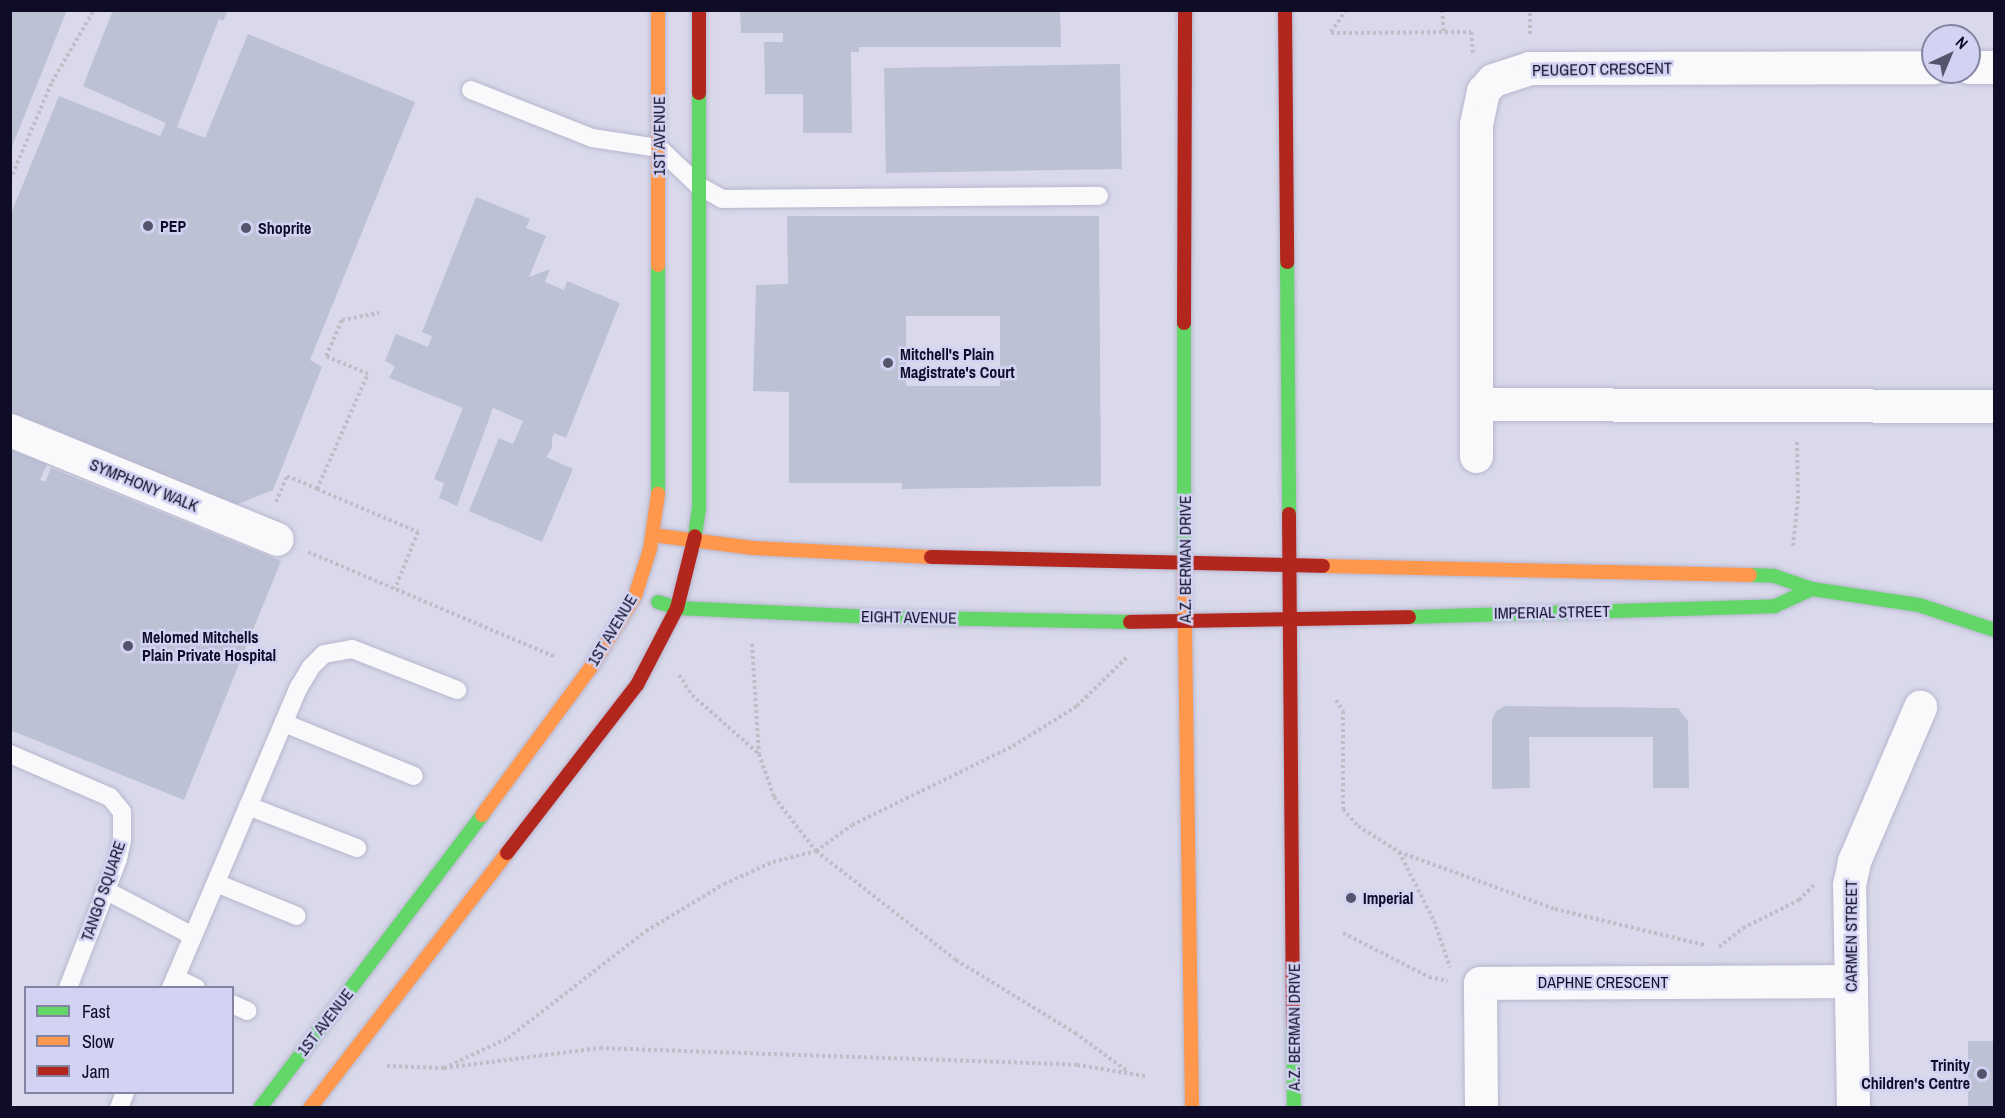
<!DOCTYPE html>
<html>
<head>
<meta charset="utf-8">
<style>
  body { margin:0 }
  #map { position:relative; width:2005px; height:1118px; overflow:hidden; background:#d9d9eb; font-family:"Archivo Narrow",sans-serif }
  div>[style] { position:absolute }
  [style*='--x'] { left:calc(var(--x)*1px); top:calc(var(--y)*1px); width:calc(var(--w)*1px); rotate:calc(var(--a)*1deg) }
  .building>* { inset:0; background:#bdc1d4; transform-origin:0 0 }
  .path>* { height:4px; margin-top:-2px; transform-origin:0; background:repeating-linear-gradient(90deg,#bfbec6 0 3px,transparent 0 6px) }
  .roads { filter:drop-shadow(0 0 2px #b7b6cd) drop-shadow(0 0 2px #b7b6cd) }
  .lane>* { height:18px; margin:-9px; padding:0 9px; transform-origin:9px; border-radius:9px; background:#f9f9fc }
  .street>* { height:33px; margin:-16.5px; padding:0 16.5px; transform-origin:16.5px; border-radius:16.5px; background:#f9f9fc }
  .fast>* { height:14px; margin:-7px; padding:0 7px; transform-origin:7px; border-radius:7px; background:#63d668 }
  .slow>* { height:14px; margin:-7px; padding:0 7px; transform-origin:7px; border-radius:7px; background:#ff974d }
  .jam>* { height:14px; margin:-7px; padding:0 7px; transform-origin:7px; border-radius:7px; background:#b3261e }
  .dots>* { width:16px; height:16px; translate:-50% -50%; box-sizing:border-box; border:3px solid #d2d2f2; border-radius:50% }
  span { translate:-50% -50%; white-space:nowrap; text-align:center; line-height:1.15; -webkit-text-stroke:5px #d2d2f2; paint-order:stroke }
  .street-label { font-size:16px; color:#0f0c27 }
  .poi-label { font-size:16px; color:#0f0c27; font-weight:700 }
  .left { translate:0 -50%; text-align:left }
  .right { translate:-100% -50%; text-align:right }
  .frame { position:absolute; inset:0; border:12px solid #0f0c27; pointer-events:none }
  .legend { position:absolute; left:24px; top:986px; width:210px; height:108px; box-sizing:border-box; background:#d2d2f2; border:2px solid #8483a1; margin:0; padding:8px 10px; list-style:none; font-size:18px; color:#0f0c27 }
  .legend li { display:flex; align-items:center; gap:12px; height:30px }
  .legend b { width:30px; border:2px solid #8483a1 }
  .north { position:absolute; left:1921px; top:24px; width:60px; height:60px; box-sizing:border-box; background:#d2d2f2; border:2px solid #8483a1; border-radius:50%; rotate:44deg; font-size:16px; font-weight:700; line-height:24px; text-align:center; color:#0f0c27 }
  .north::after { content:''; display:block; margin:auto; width:21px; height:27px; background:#56546c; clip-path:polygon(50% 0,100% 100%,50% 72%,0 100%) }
</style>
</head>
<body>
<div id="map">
  <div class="building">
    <div style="clip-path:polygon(10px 10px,67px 10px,11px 149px,10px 149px)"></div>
    <div style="clip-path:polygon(113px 10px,228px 10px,223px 21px,219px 19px,177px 127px,205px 138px,248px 34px,415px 102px,310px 360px,322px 367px,273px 490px,233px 506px,10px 417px,10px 216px,59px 96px,160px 136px,166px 123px,83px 86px)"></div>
    <div style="clip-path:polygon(740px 10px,1060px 10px,1061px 47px,859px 47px,859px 52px,851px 52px,852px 133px,803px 133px,803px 94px,765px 94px,764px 42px,783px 42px,783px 33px,741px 33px)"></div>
    <div style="left:1120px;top:64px;width:105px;height:236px;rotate:89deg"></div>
    <div style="clip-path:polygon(476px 197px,530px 219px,526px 228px,546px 236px,529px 277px,550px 269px,545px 282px,564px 290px,567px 281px,620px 303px,566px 438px,554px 433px,552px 438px,552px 448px,546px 457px,573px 469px,542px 542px,469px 511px,499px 438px,513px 444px,523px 421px,493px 408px,457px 506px,439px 498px,444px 483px,434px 479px,463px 408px,389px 378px,395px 366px,385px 361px,396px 334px,428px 347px,432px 336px,422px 332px)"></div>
    <div style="clip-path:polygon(evenodd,787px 216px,1099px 216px,1101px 486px,902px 489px,902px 483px,789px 483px,789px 392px,753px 391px,756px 285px,788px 284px,787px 216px,906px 316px,1000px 316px,1000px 386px,906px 386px,906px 316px)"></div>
    <div style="clip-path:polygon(10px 449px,47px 464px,40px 480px,45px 482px,51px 468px,281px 561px,184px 800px,10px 730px)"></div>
    <div style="clip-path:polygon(1505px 706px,1678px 708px,1688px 721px,1689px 788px,1653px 788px,1653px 737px,1529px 737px,1530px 788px,1492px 789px,1492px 720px,1496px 711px)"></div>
    <div style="left:1968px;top:1041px;width:26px;height:67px"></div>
  </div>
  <div class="path">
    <div style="--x:1442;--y:10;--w:22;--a:85"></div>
    <div style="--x:1331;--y:32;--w:27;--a:-56"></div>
    <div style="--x:1331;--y:33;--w:140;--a:-0.4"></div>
    <div style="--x:1471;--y:32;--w:21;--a:85"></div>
    <div style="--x:1530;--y:34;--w:24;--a:-90"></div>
    <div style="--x:10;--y:180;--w:107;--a:-66.8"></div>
    <div style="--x:52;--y:82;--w:83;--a:-59.7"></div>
    <div style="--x:317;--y:489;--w:110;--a:23.1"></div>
    <div style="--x:418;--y:532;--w:61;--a:112.3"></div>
    <div style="--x:276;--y:502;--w:28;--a:-67"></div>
    <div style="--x:287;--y:476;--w:33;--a:23"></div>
    <div style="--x:317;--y:489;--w:126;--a:-66.1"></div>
    <div style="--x:368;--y:374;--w:46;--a:-156.8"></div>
    <div style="--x:326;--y:356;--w:39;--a:-66"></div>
    <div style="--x:342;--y:320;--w:38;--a:-11"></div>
    <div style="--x:1793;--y:546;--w:47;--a:-83.9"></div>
    <div style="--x:1798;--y:499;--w:59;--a:-91"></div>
    <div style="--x:308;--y:552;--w:268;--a:23"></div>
    <div style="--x:752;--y:644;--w:110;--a:86.4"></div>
    <div style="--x:679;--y:675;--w:24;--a:57"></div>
    <div style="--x:692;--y:695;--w:89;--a:41.4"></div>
    <div style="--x:759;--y:754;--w:46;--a:70.8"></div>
    <div style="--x:774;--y:797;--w:68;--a:52.1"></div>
    <div style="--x:816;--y:851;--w:177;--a:37.9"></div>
    <div style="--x:956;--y:960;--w:140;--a:31.5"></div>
    <div style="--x:1075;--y:1033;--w:63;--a:36"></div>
    <div style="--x:1336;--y:700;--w:13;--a:58"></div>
    <div style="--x:1343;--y:711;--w:98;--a:90"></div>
    <div style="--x:1343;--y:809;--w:23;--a:49"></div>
    <div style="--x:1358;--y:826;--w:49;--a:32.4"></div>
    <div style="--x:1399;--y:852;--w:77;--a:63.1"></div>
    <div style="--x:1434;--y:921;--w:49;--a:70.8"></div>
    <div style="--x:1399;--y:852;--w:166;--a:20.1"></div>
    <div style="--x:1555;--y:909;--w:154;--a:13.5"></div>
    <div style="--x:1343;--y:933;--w:97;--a:27.1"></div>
    <div style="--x:1429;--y:977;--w:19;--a:12"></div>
    <div style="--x:1719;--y:947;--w:31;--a:-38"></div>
    <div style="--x:1743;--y:928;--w:63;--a:-26.6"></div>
    <div style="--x:1799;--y:900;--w:23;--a:-45"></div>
    <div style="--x:387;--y:1066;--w:57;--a:2"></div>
    <div style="--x:444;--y:1068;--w:157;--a:-7.3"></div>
    <div style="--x:600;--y:1048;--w:477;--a:2"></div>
    <div style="--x:1077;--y:1065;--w:69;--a:9.2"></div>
    <div style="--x:444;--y:1068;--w:71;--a:-25.1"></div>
    <div style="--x:508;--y:1038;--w:175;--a:-37.8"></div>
    <div style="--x:646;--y:931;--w:91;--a:-31.1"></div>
    <div style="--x:724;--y:884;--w:54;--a:-24.2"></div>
    <div style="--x:773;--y:862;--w:44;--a:-14.3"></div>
    <div style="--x:816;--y:851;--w:44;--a:-35.8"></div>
    <div style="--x:852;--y:825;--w:179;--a:-26.1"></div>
    <div style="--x:1013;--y:746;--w:75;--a:-32"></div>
    <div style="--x:1077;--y:706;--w:70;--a:-44.4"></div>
  </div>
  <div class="roads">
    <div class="lane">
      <div style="--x:471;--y:90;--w:130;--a:21.6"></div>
      <div style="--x:592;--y:138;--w:68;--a:8.5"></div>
      <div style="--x:659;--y:148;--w:55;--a:43.5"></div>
      <div style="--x:699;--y:186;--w:26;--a:29"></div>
      <div style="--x:722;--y:199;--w:377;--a:-0.5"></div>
      <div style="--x:284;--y:723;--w:140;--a:22.2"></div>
      <div style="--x:10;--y:754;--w:109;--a:23.3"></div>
      <div style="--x:110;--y:797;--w:19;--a:51"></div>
      <div style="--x:122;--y:812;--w:28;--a:90"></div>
      <div style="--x:122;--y:840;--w:19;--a:102"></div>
      <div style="--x:118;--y:859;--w:138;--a:111.2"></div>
      <div style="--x:248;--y:806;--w:117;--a:21.1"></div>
      <div style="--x:216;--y:883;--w:87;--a:22.2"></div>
      <div style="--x:105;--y:890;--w:99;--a:27.6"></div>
      <div style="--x:175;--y:978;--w:23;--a:25"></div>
      <div style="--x:171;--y:988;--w:327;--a:-67"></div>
      <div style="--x:299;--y:687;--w:23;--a:-59"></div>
      <div style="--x:311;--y:667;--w:18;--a:-45"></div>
      <div style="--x:324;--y:654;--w:28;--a:-10"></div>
      <div style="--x:352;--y:649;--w:113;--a:21.3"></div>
      <div style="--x:232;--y:1004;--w:17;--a:24"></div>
      <div style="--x:119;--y:1108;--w:17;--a:-69"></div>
    </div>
    <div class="street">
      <div style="--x:1969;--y:67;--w:25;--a:0"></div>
      <div style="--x:1479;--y:404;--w:515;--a:0.22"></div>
      <div style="--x:10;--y:430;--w:288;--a:22.2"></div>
      <div style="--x:1476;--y:456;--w:332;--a:-90"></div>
      <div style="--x:1476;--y:124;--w:34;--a:-78"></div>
      <div style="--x:1483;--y:91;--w:15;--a:-48"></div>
      <div style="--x:1493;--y:80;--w:38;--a:-18"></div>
      <div style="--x:1529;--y:68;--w:404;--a:-0.1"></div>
      <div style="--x:1481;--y:1108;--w:125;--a:-90.5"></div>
      <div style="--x:1480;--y:983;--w:371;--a:-0.3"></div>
      <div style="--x:1853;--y:1108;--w:223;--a:-91"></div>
      <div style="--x:1849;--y:885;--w:25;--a:-78"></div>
      <div style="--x:1854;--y:861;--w:168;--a:-66.8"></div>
    </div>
    <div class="fast">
      <div style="--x:1287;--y:262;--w:252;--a:89.5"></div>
      <div style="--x:658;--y:494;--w:229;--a:-90"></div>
      <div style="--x:695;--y:536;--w:28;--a:-82"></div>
      <div style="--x:699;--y:508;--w:415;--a:-90"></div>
      <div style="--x:1184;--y:566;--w:243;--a:-90"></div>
      <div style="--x:1750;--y:575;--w:24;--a:2"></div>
      <div style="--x:1774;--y:576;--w:40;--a:18.9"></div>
      <div style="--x:1812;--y:589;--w:108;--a:8.5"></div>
      <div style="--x:1919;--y:605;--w:79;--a:18.4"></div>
      <div style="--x:658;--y:602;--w:20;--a:18"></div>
      <div style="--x:677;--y:608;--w:197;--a:2.6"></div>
      <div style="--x:874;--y:617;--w:256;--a:1.1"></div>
      <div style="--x:1409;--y:617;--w:366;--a:-1.7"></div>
      <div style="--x:1775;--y:606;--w:41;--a:-24.7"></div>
      <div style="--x:1293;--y:1026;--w:82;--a:89.3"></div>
      <div style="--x:260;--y:1108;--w:368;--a:-52.8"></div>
    </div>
    <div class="slow">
      <div style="--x:658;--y:10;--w:255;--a:90"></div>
      <div style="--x:653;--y:535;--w:101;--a:7.4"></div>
      <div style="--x:753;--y:548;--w:178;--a:2.9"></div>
      <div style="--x:1184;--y:566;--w:542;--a:89.15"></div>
      <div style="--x:1323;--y:566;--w:427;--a:1.2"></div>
      <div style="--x:482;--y:815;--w:184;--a:-53.6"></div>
      <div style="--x:591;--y:667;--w:84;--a:-58.2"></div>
      <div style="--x:635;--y:596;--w:49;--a:-72.3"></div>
      <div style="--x:650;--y:549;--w:56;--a:-81.7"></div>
      <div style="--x:310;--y:1108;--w:322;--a:-52.3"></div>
    </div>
    <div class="jam">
      <div style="--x:699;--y:10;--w:83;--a:90"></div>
      <div style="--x:1285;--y:10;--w:252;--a:89.5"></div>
      <div style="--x:1184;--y:323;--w:313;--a:-89.8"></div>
      <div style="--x:1289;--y:514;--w:512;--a:89.55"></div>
      <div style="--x:931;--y:557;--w:392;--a:1.3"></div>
      <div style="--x:1130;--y:622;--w:279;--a:-1"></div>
      <div style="--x:507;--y:853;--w:212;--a:-52.3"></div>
      <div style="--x:637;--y:685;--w:87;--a:-62.5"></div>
      <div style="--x:677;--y:608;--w:74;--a:-76"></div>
    </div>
  </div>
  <div class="dots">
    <div style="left:148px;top:226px;background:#56546c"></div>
    <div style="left:246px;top:228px;background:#56546c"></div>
    <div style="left:888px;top:363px;background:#56546c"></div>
    <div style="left:128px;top:646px;background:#56546c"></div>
    <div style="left:1351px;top:898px;background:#56546c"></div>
    <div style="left:1982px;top:1074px;background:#56546c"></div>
  </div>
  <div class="street-label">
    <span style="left:1602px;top:69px;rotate:-1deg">PEUGEOT CRESCENT</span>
    <span style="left:659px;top:136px;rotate:-90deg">1ST AVENUE</span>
    <span style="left:144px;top:485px;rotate:22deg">SYMPHONY WALK</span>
    <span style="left:1185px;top:559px;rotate:-90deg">A.Z. BERMAN DRIVE</span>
    <span style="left:1552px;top:612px;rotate:-1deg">IMPERIAL STREET</span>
    <span style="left:909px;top:617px;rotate:1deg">EIGHT AVENUE</span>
    <span style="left:612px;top:630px;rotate:-59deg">1ST AVENUE</span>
    <span style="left:103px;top:891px;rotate:-71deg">TANGO SQUARE</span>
    <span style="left:1851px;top:936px;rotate:-90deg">CARMEN STREET</span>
    <span style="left:1603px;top:982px">DAPHNE CRESCENT</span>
    <span style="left:325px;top:1022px;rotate:-52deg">1ST AVENUE</span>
    <span style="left:1294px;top:1027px;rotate:-90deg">A.Z. BERMAN DRIVE</span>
  </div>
  <div class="poi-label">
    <span class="left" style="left:160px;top:226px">PEP</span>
    <span class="left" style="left:258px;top:228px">Shoprite</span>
    <span class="left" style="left:900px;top:363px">Mitchell's Plain<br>Magistrate's Court</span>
    <span class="left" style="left:142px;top:646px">Melomed Mitchells<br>Plain Private Hospital</span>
    <span class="left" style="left:1363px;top:898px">Imperial</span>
    <span class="right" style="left:1970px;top:1074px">Trinity<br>Children's Centre</span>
  </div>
  <div class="frame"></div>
  <ul class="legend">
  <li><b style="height:8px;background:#63d668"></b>Fast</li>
  <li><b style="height:8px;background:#ff974d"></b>Slow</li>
  <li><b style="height:8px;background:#b3261e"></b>Jam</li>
  </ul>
  <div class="north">N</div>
</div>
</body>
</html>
